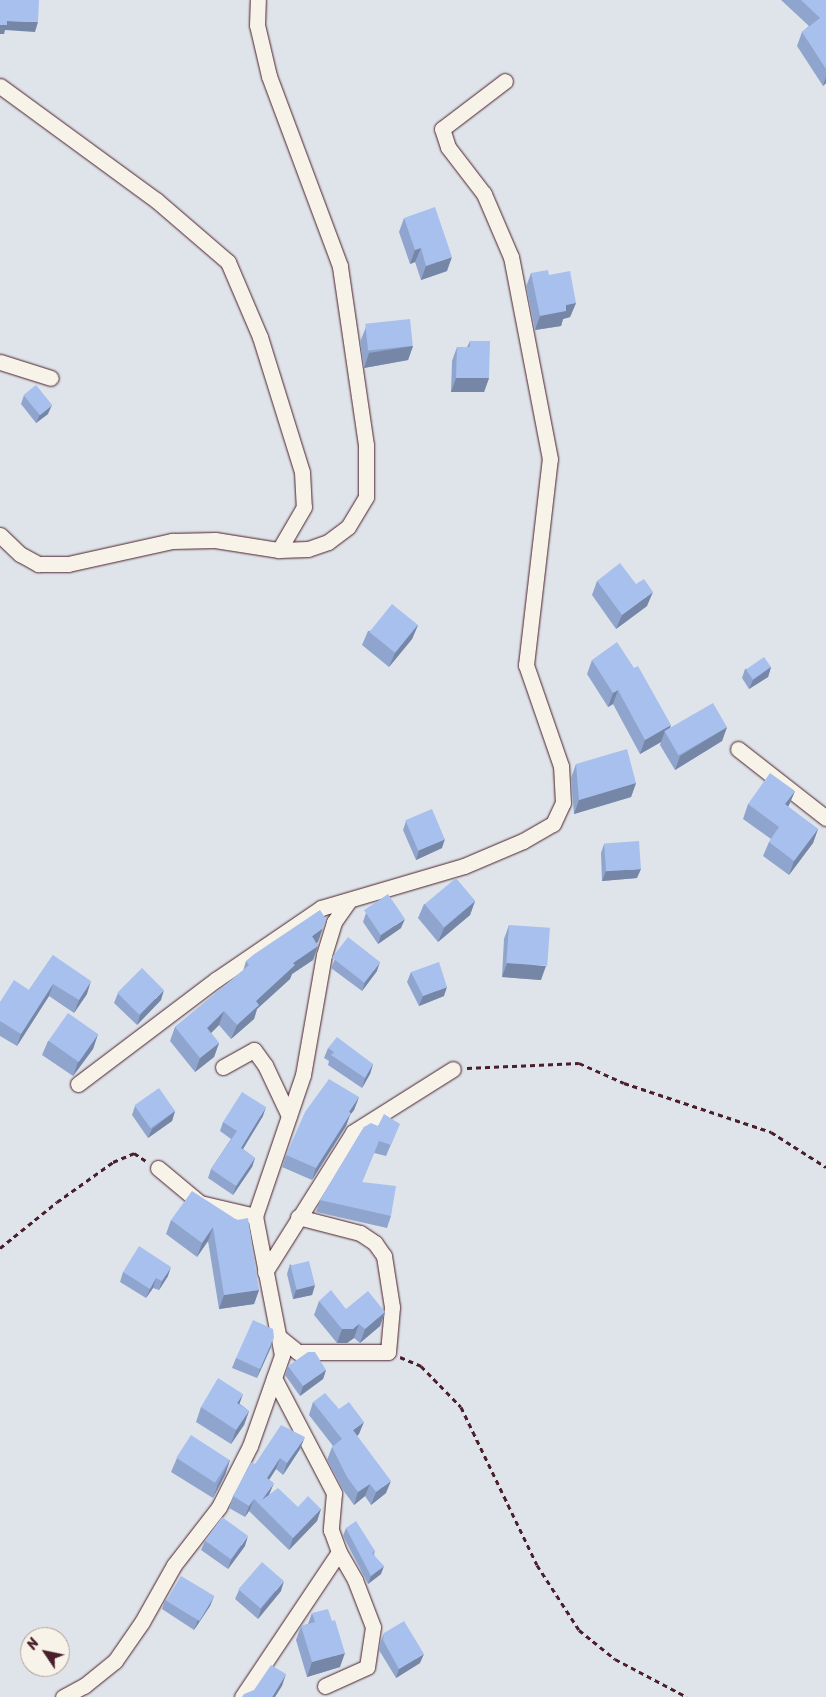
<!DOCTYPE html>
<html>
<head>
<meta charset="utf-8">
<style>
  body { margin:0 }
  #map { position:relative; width:826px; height:1697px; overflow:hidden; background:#dfe4ea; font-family:Sriracha,sans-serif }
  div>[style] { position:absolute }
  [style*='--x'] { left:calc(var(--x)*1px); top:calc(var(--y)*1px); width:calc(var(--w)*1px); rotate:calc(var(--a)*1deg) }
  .path>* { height:3px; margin-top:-1.5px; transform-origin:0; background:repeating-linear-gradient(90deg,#4a1f2b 0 5px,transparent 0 9px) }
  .roads { filter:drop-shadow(0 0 1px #4a1f2b) drop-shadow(0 0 1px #4a1f2b) }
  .minor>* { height:15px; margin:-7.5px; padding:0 7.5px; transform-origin:7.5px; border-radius:7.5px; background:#f7f3e8 }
  .wall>* { inset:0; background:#90a5cd }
  .shaded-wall>* { inset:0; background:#7686a7 }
  .building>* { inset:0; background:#a8c0ee; transform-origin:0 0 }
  span { translate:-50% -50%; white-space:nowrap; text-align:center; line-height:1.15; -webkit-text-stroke:4px #f7f3e8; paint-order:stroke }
  .north { position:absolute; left:20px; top:1627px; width:50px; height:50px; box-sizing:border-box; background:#f7f3e8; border:1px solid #b29e9c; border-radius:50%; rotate:304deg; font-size:14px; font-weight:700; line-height:20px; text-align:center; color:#4a1f2b }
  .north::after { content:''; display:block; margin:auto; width:18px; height:22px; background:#4a1f2b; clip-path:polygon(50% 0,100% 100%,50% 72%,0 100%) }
</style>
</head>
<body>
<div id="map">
  <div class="path">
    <div style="--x:467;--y:1068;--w:112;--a:-2.6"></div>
    <div style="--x:579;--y:1063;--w:49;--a:24"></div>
    <div style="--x:624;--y:1083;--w:155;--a:18.4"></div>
    <div style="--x:771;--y:1132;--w:65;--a:32.5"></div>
    <div style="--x:0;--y:1248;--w:73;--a:-38.9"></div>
    <div style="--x:57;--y:1202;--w:69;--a:-35.5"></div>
    <div style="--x:113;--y:1162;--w:23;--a:-23"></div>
    <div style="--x:134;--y:1153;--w:14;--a:34"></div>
    <div style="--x:400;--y:1357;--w:23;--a:23"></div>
    <div style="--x:421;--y:1366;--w:57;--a:45.7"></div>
    <div style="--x:461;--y:1407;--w:175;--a:64.3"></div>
    <div style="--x:537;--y:1565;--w:77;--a:57.1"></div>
    <div style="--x:579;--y:1630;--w:46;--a:38.9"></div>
    <div style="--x:615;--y:1659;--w:81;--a:27.8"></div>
  </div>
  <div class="roads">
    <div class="minor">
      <div style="--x:0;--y:86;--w:193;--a:36.2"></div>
      <div style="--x:156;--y:200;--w:95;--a:40.7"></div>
      <div style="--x:228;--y:262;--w:82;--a:66.9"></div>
      <div style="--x:260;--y:337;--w:141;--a:72.7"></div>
      <div style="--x:302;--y:472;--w:35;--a:87"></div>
      <div style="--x:304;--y:507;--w:50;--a:120.2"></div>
      <div style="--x:0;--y:362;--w:53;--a:17.4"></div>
      <div style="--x:0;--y:535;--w:28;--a:44"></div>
      <div style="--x:20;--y:554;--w:21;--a:29"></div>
      <div style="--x:38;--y:564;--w:30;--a:0"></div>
      <div style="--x:68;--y:564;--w:107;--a:-12.5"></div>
      <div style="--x:172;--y:541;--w:43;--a:-1.3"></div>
      <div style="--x:215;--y:540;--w:65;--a:8.9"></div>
      <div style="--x:279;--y:550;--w:29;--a:-2"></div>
      <div style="--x:308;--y:549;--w:21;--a:-19"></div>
      <div style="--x:328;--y:542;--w:25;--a:-37"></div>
      <div style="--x:348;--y:527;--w:35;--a:-59"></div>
      <div style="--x:366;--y:497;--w:52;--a:-90"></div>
      <div style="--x:366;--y:445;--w:181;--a:-98.3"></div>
      <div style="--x:340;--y:266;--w:203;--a:-110.5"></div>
      <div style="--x:269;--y:76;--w:52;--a:-103.2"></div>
      <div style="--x:257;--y:25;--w:25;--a:-88"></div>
      <div style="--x:738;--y:749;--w:112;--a:38.1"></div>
      <div style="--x:223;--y:1067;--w:35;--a:-29"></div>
      <div style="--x:254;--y:1050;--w:19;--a:54"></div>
      <div style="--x:265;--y:1065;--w:56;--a:64.8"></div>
      <div style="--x:78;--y:1084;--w:174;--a:-37.1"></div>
      <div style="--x:217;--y:979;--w:126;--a:-34.3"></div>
      <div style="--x:321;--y:908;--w:149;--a:-16.4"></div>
      <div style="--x:464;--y:866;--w:64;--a:-23"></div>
      <div style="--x:523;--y:841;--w:34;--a:-30"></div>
      <div style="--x:553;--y:824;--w:23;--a:-65"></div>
      <div style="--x:563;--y:803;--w:37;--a:-93"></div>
      <div style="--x:561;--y:766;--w:107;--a:-109.1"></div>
      <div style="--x:526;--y:665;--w:207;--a:-83.4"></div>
      <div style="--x:550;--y:459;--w:206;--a:-100.9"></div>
      <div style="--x:511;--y:257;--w:69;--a:-113.2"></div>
      <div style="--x:484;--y:194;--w:59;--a:-127.5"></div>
      <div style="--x:448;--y:147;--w:19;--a:-108"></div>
      <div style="--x:442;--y:129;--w:79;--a:-37.3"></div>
      <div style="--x:158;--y:1168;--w:55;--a:39.8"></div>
      <div style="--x:200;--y:1203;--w:57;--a:13.3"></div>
      <div style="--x:265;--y:1272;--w:165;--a:-57.8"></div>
      <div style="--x:353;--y:1132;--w:118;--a:-32.2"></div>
      <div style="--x:278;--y:1336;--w:26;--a:39"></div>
      <div style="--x:298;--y:1352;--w:90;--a:0"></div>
      <div style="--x:388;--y:1352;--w:45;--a:-84.9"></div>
      <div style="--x:392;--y:1307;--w:52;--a:-98.9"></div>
      <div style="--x:384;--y:1256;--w:16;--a:-125"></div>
      <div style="--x:375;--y:1243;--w:18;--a:-146"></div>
      <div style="--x:360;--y:1233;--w:64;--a:-165.5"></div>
      <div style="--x:274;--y:1378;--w:130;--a:62.4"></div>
      <div style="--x:334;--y:1493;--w:37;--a:95"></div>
      <div style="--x:331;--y:1530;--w:23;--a:70"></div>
      <div style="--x:339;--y:1552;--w:32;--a:60"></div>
      <div style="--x:355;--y:1580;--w:50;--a:69"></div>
      <div style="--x:373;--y:1627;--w:40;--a:98.5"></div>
      <div style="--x:367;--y:1667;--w:46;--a:155.7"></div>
      <div style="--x:63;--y:1697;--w:24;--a:-28"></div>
      <div style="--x:84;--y:1686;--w:40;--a:-39"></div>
      <div style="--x:115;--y:1661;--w:47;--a:-55.3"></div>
      <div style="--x:142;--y:1622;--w:65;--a:-60.7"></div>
      <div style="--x:174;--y:1565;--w:73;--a:-52.2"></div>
      <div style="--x:219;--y:1507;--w:68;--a:-63.1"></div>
      <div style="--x:250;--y:1446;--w:96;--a:-70.6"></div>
      <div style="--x:282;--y:1355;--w:142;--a:-101"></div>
      <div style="--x:255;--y:1216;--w:149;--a:-71.2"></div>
      <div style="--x:303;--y:1075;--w:122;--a:-80.1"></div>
      <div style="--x:324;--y:955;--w:34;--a:-73"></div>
      <div style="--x:334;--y:922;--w:24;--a:-55"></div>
      <div style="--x:242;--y:1697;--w:174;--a:-56.2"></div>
    </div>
  </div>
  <div class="wall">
    <div style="clip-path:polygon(781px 0,826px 0,826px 83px,823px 86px,797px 46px,802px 32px,809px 26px)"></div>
    <div style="clip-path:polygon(404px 218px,447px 271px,421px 280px,415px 262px,410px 264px,399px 232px)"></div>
    <div style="clip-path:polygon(531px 273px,549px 275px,576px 303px,570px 317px,563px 319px,561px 326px,535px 330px,526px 287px)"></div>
    <div style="clip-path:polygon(366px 327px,413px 346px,408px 360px,364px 368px,360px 342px)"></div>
    <div style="clip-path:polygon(470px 341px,489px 378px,484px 392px,451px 392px,452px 361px,457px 347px,467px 347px)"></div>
    <div style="clip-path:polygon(24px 395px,48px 414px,36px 423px,21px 404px)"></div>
    <div style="clip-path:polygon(597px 581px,636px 584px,647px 606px,616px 629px,592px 595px)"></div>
    <div style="clip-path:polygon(418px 625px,412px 639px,389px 667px,362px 645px,368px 631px)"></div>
    <div style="clip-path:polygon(592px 660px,670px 728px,727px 727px,722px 741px,675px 770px,660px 745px,661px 742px,640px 754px,613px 704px,608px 707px,587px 674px)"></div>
    <div style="clip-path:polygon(771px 667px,768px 677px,749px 689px,742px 678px,745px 669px)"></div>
    <div style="clip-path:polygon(576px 764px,636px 783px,631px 797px,574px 814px,571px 778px)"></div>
    <div style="clip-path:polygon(795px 791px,788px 807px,818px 829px,813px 843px,789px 875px,763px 856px,769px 842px,771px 839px,743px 819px,748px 804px)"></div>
    <div style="clip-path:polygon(406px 821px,442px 848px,416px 860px,403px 830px)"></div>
    <div style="clip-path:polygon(604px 844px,637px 878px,602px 881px,601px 853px)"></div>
    <div style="clip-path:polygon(475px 901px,470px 915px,438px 942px,418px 918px,424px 904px)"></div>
    <div style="clip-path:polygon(366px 913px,401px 928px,378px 944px,363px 922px)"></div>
    <div style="clip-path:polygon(509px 925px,541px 980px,502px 977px,504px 939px)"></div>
    <div style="clip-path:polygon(318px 942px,317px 943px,318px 946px,313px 960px,292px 974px,290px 979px,257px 1009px,254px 1019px,231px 1039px,219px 1025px,211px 1033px,219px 1043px,214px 1057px,195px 1072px,170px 1041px,175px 1027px,243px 971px,246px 961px)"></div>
    <div style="clip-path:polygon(53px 955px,87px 994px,74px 1013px,49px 996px,17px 1046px,0 1036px,0 1002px,29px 990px)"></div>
    <div style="clip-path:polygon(335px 959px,377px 971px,362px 991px,331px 968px)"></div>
    <div style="clip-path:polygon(411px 972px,444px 996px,419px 1006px,407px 982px)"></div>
    <div style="clip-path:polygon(118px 993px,161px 1000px,137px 1025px,114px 1003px)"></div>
    <div style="clip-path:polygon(98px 1034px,93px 1049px,73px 1076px,42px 1055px,48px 1041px)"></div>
    <div style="clip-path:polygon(328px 1048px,373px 1064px,370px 1074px,362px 1088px,328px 1065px,329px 1061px,324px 1058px)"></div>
    <div style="clip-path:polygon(359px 1097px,354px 1110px,350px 1115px,346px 1126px,312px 1180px,282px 1167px,286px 1155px)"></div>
    <div style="clip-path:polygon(135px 1106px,175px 1111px,172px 1121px,148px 1138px,132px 1115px)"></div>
    <div style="clip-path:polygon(263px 1116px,243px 1149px,255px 1158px,252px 1167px,233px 1195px,208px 1178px,211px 1169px,231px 1139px,220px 1131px,223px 1122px)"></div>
    <div style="clip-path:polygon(364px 1127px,395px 1135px,386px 1156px,374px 1153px,362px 1182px,391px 1216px,387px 1228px,316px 1212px,320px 1200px)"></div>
    <div style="clip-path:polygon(171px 1220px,237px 1220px,259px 1290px,254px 1304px,219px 1309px,208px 1241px,197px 1257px,166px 1234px)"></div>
    <div style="clip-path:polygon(290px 1264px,315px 1285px,312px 1295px,293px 1299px,287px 1274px)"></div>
    <div style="clip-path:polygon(123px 1272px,168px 1276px,159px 1290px,153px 1288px,146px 1298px,120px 1282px)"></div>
    <div style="clip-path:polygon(319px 1301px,346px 1309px,385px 1312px,380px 1326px,360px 1343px,354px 1338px,347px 1343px,337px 1343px,314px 1315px)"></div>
    <div style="clip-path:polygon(271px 1347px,257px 1378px,232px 1368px,236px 1358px)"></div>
    <div style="clip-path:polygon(288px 1366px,326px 1370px,323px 1379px,300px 1396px,285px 1375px)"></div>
    <div style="clip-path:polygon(313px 1402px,359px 1434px,357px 1436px,386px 1493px,371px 1505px,365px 1496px,354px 1505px,343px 1490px,327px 1460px,332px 1447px,333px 1446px,309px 1415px)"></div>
    <div style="clip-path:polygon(240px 1404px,249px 1411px,244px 1425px,231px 1444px,196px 1422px,201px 1407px)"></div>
    <div style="clip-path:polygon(300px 1449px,283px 1475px,276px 1469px,269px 1480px,269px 1495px,298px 1507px,321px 1509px,317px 1521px,289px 1550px,249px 1511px,245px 1517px,229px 1508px,233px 1496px,255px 1464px)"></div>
    <div style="clip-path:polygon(177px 1458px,230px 1460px,225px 1475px,213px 1498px,171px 1472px)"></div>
    <div style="clip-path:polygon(346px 1528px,375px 1551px,374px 1554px,381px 1574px,368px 1584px,343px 1536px)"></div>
    <div style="clip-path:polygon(205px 1541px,245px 1546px,228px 1569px,201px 1550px)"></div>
    <div style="clip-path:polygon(239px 1590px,281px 1591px,258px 1619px,235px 1599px)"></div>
    <div style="clip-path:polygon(214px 1596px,210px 1606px,194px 1630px,162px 1609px,165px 1600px)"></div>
    <div style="clip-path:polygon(312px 1613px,340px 1667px,307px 1677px,296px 1640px,301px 1626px,308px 1624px)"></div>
    <div style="clip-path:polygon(384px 1633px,420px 1663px,396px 1678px,379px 1650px,380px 1643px)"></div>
  </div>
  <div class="shaded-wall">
    <div style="clip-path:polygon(7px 21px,38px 22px,35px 32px,5px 30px,4px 34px,0 34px,0 25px)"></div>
    <div style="clip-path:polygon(826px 77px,826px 83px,823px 86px)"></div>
    <div style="clip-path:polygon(421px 248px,415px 262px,410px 264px,415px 250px)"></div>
    <div style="clip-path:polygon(452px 257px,447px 271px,421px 280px,426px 266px)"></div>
    <div style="clip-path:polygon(576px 303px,570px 317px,563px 319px,561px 326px,535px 330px,540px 316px,566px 305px)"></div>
    <div style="clip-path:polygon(413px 346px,408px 360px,364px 368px,369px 353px)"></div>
    <div style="clip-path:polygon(456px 378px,489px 378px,484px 392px,451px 392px)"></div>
    <div style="clip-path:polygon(52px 405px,48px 414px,36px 423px,40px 414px)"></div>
    <div style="clip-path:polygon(653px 592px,647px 606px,616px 629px,622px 615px)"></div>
    <div style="clip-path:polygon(418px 625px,412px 639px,389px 667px,395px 653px)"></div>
    <div style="clip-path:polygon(771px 667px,768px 677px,749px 689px,753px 680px)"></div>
    <div style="clip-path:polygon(618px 690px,613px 704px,608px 707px,613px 693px)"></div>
    <div style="clip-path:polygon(671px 725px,668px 735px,665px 731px,661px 742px,640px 754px,645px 740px)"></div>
    <div style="clip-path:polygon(727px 727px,722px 741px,675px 770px,680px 756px)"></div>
    <div style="clip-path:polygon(636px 783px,631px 797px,574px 814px,579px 800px)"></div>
    <div style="clip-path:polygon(795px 791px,789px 805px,780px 819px,785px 804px)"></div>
    <div style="clip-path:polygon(818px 829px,813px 843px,789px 875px,794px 861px)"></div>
    <div style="clip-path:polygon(445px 839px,442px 848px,416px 860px,419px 850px)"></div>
    <div style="clip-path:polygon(641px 869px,637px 878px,602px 881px,606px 871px)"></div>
    <div style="clip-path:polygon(475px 901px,470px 915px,438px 942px,444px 928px)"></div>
    <div style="clip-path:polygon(405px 919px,401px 928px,378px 944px,381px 935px)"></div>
    <div style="clip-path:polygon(323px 928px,318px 942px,307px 950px,312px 936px)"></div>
    <div style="clip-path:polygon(318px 946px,313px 960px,292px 974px,290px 979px,257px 1009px,254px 1019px,231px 1039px,237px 1025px,256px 1001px,293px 963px)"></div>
    <div style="clip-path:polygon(380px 962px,377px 971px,362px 991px,365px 982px)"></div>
    <div style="clip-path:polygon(507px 963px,546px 966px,541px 980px,502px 977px)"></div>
    <div style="clip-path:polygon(91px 981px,87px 994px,74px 1013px,79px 1000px)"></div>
    <div style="clip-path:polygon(53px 984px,49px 996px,17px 1046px,21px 1034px)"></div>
    <div style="clip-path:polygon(447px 987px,444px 996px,419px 1006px,423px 996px)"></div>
    <div style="clip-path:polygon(164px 990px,161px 1000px,137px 1025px,140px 1015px)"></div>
    <div style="clip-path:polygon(224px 1011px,219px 1025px,202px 1042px,207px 1028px)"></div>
    <div style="clip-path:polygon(98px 1034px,93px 1049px,73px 1076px,78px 1062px)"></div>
    <div style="clip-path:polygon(219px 1043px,214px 1057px,195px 1072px,200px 1058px)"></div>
    <div style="clip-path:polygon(373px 1064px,370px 1074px,362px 1088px,365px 1078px)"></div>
    <div style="clip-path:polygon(359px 1097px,354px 1110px,350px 1115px,346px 1126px,312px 1180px,316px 1168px,349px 1112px)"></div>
    <div style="clip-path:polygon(266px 1107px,263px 1116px,238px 1157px,241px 1148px)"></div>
    <div style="clip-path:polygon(175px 1111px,172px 1121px,148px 1138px,152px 1129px)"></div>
    <div style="clip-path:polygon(255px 1158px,252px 1167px,233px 1195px,236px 1186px)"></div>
    <div style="clip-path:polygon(213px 1227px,208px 1241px,197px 1257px,202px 1243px)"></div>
    <div style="clip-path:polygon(171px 1267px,168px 1276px,159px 1290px,162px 1281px)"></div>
    <div style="clip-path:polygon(156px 1278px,153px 1288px,146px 1298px,150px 1289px)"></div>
    <div style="clip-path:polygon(315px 1285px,312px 1295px,293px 1299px,296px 1290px)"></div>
    <div style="clip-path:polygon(259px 1290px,254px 1304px,219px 1309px,224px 1295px)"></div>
    <div style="clip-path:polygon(385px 1312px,380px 1326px,360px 1343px,365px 1329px)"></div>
    <div style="clip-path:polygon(359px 1324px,354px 1338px,347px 1343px,337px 1343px,342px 1329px)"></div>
    <div style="clip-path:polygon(274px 1337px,271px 1347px,257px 1378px,260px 1369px)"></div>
    <div style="clip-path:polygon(326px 1370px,323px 1379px,300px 1396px,303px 1386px)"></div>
    <div style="clip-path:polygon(243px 1394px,238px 1408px,237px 1403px)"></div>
    <div style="clip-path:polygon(249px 1411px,244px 1425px,231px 1444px,236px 1430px)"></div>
    <div style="clip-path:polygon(364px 1422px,359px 1434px,349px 1443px,353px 1430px)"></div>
    <div style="clip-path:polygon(305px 1437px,300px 1449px,283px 1475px,287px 1463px)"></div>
    <div style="clip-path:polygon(280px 1458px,276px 1469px,263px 1489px,267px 1478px)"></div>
    <div style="clip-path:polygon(230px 1460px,225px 1475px,213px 1498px,218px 1484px)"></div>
    <div style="clip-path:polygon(391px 1481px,386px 1493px,371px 1505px,376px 1492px)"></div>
    <div style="clip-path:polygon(274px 1483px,269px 1495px,262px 1500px)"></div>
    <div style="clip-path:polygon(370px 1484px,365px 1496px,354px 1505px,358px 1492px)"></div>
    <div style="clip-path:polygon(254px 1499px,249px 1511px,245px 1517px,249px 1506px)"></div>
    <div style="clip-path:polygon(321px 1509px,317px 1521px,289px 1550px,293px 1538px)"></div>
    <div style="clip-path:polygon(248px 1536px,245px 1546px,228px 1569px,231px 1560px)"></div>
    <div style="clip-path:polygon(384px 1566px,381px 1574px,368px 1584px,371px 1576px)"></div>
    <div style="clip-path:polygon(284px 1581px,281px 1591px,258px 1619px,261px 1609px)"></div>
    <div style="clip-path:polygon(214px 1596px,210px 1606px,194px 1630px,198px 1620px)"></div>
    <div style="clip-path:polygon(345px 1653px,340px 1667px,307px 1677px,312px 1662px)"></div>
    <div style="clip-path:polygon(424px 1654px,420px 1663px,396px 1678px,399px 1669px)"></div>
    <div style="clip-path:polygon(286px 1674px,282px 1686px,275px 1697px,272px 1697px)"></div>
  </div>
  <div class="building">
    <div style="clip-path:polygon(0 0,39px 0,38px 22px,7px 21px,7px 25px,0 25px)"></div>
    <div style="clip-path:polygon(801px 0,826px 0,826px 69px,802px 32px,820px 18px)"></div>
    <div style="clip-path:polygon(435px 207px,452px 257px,426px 266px,421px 248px,415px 250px,404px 218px)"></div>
    <div style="clip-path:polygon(548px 270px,549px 275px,570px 271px,576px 303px,566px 305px,566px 311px,540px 316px,531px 273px)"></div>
    <div style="left:410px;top:319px;width:27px;height:45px;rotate:84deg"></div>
    <div style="clip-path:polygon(470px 341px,490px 341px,489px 378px,456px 378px,457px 347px,470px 347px)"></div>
    <div style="left:36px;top:385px;width:26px;height:16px;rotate:51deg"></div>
    <div style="clip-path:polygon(620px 563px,636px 584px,644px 579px,653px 592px,622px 615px,597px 581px)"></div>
    <div style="left:392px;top:604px;width:33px;height:36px;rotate:39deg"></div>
    <div style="clip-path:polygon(617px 642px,634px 668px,638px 666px,671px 725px,645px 740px,618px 690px,613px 693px,592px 660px)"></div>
    <div style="left:764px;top:657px;width:12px;height:22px;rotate:55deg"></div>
    <div style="left:713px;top:703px;width:28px;height:56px;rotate:60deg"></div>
    <div style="clip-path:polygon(627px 749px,636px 783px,579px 800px,576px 764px)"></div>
    <div style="clip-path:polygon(770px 773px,795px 791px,785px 804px,818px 829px,794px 861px,769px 842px,779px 827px,748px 804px)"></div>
    <div style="left:432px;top:809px;width:33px;height:29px;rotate:67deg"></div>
    <div style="left:639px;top:841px;width:28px;height:35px;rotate:86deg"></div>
    <div style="left:456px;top:878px;width:30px;height:41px;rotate:50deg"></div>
    <div style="left:388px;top:894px;width:30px;height:29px;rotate:56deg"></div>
    <div style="clip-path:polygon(320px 910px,326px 919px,323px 928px,312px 936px,318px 946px,293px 963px,295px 965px,256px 1001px,259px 1005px,237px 1025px,224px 1011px,207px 1028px,219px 1043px,200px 1058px,175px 1027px,249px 965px,246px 961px,253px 955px)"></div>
    <div style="left:509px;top:925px;width:41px;height:38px;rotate:4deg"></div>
    <div style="left:348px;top:937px;width:41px;height:26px;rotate:38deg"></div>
    <div style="clip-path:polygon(53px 955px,91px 981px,79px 1000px,53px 984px,21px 1034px,0 1021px,0 1002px,14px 980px,29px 990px)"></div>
    <div style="clip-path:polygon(439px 962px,447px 987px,423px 996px,411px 972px)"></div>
    <div style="left:142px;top:968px;width:31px;height:35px;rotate:45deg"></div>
    <div style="left:68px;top:1013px;width:37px;height:34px;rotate:35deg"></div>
    <div style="clip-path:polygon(337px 1037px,373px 1064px,365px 1078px,331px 1055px,334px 1052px,328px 1048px)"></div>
    <div style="clip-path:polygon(329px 1079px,359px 1097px,349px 1112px,351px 1113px,316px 1168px,286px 1155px,305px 1112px)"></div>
    <div style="left:159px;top:1088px;width:28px;height:30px;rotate:55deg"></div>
    <div style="clip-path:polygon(242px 1092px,266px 1107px,241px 1148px,255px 1158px,236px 1186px,211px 1169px,237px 1131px,223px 1122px)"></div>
    <div style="clip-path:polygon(384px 1114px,400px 1124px,391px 1145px,379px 1141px,362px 1182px,396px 1186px,391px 1216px,320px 1200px,364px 1127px,371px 1123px,378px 1126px)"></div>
    <div style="clip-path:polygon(192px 1191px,237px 1220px,248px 1218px,259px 1290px,224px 1295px,213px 1227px,202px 1243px,171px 1220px)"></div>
    <div style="clip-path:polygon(139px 1246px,171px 1267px,162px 1281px,156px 1278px,150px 1289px,123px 1272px)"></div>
    <div style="left:309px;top:1261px;width:25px;height:19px;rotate:76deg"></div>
    <div style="clip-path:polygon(331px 1290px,346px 1309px,368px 1291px,385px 1312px,365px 1329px,359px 1324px,353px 1329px,342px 1329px,319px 1301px)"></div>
    <div style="clip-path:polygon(253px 1320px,273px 1329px,274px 1337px,260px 1369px,236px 1358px)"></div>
    <div style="clip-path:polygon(308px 1352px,315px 1352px,326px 1370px,303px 1386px,288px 1366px)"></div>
    <div style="clip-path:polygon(218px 1378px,243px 1394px,237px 1403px,249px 1411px,236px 1430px,201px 1407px)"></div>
    <div style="clip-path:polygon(325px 1393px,339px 1409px,349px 1402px,364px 1422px,353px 1430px,391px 1481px,376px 1492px,370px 1484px,358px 1492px,347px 1477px,332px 1447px,342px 1439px,313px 1402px)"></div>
    <div style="clip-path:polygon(281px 1425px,305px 1437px,287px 1463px,280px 1458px,267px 1478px,274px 1483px,262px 1500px,278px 1488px,298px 1507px,308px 1496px,321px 1509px,293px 1538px,254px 1499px,249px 1506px,233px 1496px,251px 1462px,255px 1464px)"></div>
    <div style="left:191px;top:1435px;width:46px;height:27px;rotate:33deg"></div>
    <div style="left:222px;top:1517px;width:32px;height:29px;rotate:36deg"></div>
    <div style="clip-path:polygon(356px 1521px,375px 1551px,372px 1553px,384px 1566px,371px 1576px,346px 1528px)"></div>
    <div style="left:262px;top:1562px;width:29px;height:36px;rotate:41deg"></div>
    <div style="left:181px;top:1576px;width:39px;height:29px;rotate:31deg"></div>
    <div style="clip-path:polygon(328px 1609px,332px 1621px,335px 1620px,345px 1653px,312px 1662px,301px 1626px,315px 1622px,312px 1613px)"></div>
    <div style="clip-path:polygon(404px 1621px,424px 1654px,399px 1669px,383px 1640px,384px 1633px)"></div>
    <div style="clip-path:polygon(271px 1665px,286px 1674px,272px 1697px,242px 1697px,244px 1694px,254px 1690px)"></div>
  </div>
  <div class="north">N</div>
</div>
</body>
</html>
